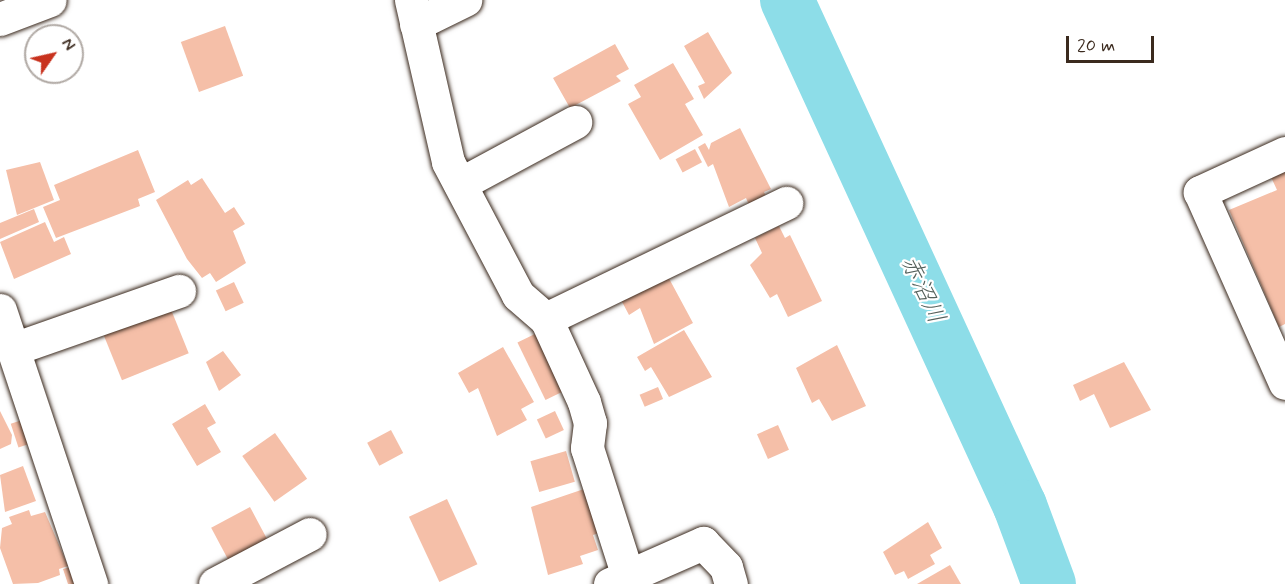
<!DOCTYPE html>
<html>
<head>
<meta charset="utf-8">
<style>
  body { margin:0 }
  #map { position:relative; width:1285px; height:584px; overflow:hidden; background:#fff; font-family:Mynerve,"Klee One",sans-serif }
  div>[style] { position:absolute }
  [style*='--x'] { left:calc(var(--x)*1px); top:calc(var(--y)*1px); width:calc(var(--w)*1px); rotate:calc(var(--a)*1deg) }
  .river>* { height:54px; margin:-27px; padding:0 27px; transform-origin:27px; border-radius:27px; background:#8ddde8 }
  .building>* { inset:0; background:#f5bfa8; transform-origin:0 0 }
  .roads { filter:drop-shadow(0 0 2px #3b2a1e) drop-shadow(0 0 2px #3b2a1e) }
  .minor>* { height:33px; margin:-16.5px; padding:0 16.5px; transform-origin:16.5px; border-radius:16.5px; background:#fff }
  span { translate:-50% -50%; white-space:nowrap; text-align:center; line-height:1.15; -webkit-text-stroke:4.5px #fff; paint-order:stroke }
  .water-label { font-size:24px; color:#54605b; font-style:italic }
  .north { position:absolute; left:24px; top:24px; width:60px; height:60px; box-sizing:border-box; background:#fff; border:2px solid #b1aaa5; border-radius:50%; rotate:56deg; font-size:16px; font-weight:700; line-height:24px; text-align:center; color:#3b2a1e }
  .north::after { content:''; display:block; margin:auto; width:21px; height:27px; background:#c8321e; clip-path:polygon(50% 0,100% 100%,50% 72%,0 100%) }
  .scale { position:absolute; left:1066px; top:36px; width:88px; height:27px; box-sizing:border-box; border:3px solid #3b2a1e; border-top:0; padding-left:8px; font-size:18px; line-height:21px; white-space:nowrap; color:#3b2a1e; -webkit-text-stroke:4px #fff; paint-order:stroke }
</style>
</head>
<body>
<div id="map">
  <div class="river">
    <div style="--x:787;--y:0;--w:557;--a:65.28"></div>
    <div style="--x:1020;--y:506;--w:83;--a:69.6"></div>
  </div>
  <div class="building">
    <div style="left:225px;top:26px;width:53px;height:47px;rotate:70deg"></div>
    <div style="clip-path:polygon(708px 32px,732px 73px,704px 99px,698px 86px,705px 83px,684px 46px)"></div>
    <div style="clip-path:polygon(615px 44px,629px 69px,616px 76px,621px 81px,570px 108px,553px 78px)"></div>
    <div style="clip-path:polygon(673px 63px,694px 99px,685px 104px,703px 135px,660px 160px,628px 104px,641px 97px,634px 85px)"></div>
    <div style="clip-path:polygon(740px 128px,771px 189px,764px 192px,767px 198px,750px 207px,746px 198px,729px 207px,713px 164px,708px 167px,698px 147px,705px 143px,709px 150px,711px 143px)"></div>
    <div style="left:695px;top:149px;width:15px;height:22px;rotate:62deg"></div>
    <div style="clip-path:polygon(138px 150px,155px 192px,138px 199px,140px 206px,56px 238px,43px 207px,60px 200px,54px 185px)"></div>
    <div style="clip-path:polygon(40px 162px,54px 200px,17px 215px,6px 170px)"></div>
    <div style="clip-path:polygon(1285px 171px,1285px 324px,1279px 327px,1229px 210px,1277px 190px,1271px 177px)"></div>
    <div style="clip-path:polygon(202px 178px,225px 213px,234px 207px,245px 224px,233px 231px,246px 263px,216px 282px,210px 273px,202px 278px,187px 259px,156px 200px,188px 180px,191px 185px)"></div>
    <div style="clip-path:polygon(34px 209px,39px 222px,0 239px,0 223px)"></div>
    <div style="clip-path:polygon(45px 222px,54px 242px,64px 237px,71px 254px,14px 279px,0 242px)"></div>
    <div style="clip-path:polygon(779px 226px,785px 238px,790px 235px,822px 301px,788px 317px,777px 294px,770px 298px,750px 265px,762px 253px,755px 238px)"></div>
    <div style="clip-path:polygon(665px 271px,693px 323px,654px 344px,640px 308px,629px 315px,619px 296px)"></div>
    <div style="left:234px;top:282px;width:23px;height:20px;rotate:65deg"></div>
    <div style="left:170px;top:307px;width:50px;height:72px;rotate:68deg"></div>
    <div style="clip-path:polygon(684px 330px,712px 377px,669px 397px,651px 367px,645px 371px,637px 357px)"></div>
    <div style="left:539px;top:332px;width:64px;height:24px;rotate:64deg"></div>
    <div style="clip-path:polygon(837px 345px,866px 406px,832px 421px,819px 399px,812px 403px,796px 368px)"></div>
    <div style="clip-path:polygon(503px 347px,534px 402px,521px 409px,527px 420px,497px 436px,478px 388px,469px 393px,458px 373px)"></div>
    <div style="clip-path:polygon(223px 351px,241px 375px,219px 391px,206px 362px)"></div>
    <div style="clip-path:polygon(1124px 362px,1151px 410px,1110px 428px,1094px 394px,1080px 401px,1073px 385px)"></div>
    <div style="left:658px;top:387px;width:13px;height:20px;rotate:67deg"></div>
    <div style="clip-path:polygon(205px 404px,216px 423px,207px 428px,221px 452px,197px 466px,172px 424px)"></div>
    <div style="clip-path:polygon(0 411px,12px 435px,11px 444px,0 449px)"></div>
    <div style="left:555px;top:411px;width:21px;height:20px;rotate:65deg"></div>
    <div style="left:25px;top:419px;width:25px;height:15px;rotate:72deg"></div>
    <div style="left:778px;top:425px;width:27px;height:23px;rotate:66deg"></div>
    <div style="left:391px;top:430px;width:26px;height:27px;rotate:62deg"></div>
    <div style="left:275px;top:433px;width:56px;height:40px;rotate:55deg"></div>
    <div style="left:566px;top:451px;width:32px;height:37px;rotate:74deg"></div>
    <div style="clip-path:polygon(23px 466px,36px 501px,5px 512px,0 475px)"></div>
    <div style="clip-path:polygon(584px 489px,599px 533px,593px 535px,598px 550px,580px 556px,583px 564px,548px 575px,531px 507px)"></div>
    <div style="left:447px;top:499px;width:72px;height:42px;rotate:65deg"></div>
    <div style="left:250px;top:507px;width:42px;height:44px;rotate:62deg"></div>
    <div style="clip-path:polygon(29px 510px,31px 516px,45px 512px,68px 566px,59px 569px,60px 575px,38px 583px,13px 584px,0 548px,2px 528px,12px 524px,9px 517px)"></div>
    <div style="clip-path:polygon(928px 522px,942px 548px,930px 555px,935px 564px,908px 579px,904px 571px,895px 575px,883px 552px)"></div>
    <div style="clip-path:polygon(950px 565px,961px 584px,917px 584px)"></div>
    <div style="clip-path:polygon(74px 566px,80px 584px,68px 584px,63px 569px)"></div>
  </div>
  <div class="roads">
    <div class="minor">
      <div style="--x:411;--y:0;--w:166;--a:77.1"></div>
      <div style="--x:448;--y:162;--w:150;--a:62.2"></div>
      <div style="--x:518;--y:295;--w:37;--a:41"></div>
      <div style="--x:546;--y:319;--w:91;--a:65.4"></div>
      <div style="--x:584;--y:402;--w:22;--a:74"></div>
      <div style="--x:590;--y:423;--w:25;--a:97"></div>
      <div style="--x:587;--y:448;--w:131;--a:72.3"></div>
      <div style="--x:0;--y:19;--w:53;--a:-20.8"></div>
      <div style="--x:416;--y:24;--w:55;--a:-26.1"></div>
      <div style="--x:1285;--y:153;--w:94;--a:155.4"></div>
      <div style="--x:1200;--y:192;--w:209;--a:66"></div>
      <div style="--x:460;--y:184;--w:131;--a:-28.3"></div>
      <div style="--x:0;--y:310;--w:289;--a:71.6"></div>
      <div style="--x:546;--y:319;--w:267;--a:-25.8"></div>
      <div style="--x:13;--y:349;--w:176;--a:-19.3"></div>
      <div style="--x:215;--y:584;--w:107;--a:-27.8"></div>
      <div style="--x:610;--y:584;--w:102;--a:-23.8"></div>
      <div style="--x:703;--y:543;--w:33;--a:46"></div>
      <div style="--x:726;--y:567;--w:18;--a:74"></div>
    </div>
  </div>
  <div class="water-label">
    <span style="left:922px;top:290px;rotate:65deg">赤沼川</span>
  </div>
  <div class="north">N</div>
  <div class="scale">20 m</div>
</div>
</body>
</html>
